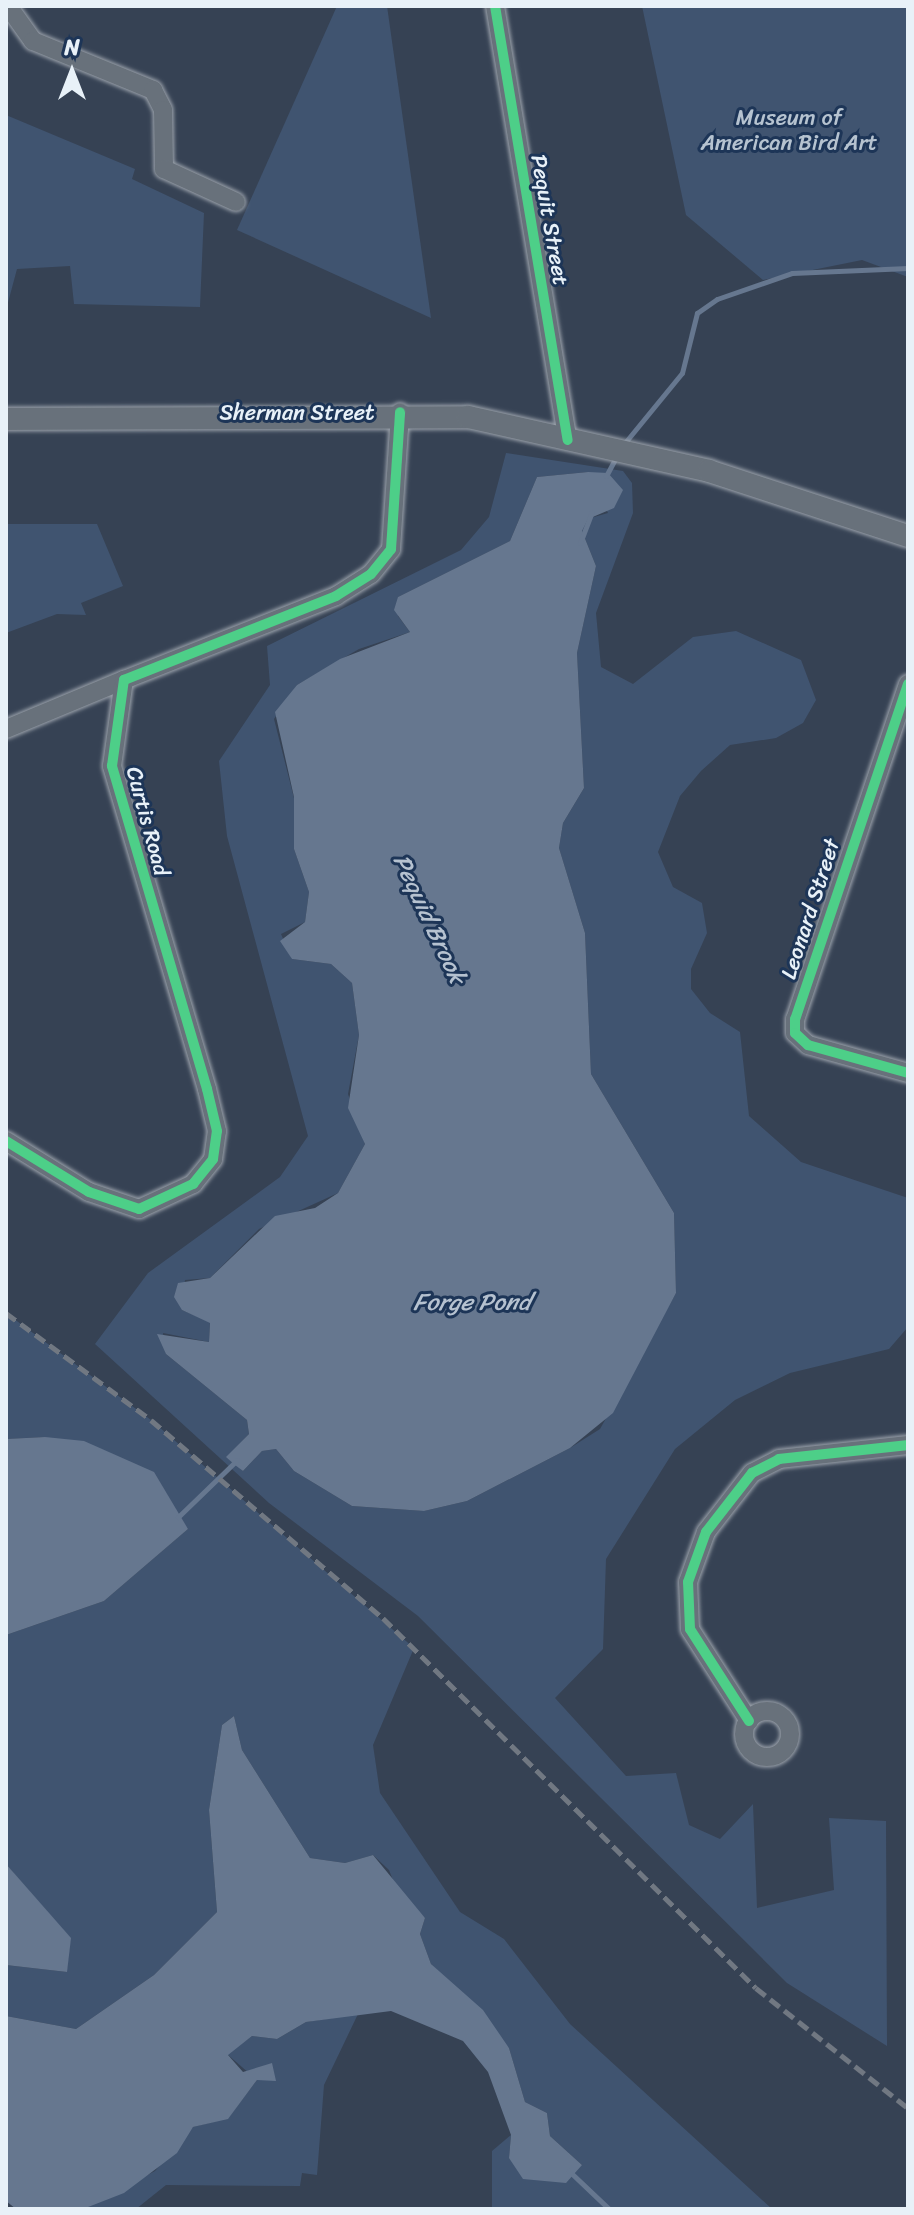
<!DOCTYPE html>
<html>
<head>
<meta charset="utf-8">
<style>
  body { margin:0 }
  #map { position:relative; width:914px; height:2215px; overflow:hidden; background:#364254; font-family:Sriracha,sans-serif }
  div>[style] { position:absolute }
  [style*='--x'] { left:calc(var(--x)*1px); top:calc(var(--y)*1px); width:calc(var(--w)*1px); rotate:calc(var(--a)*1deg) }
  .green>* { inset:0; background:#405470 }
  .water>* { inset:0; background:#66778f }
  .stream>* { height:5px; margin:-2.5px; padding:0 2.5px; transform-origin:2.5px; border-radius:2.5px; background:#66778f }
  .roads { filter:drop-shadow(0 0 2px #9ba2ab) drop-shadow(0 0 2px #9ba2ab) }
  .minor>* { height:18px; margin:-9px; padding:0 9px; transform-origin:9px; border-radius:9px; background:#68717b }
  .minor>.ring { margin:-9px; padding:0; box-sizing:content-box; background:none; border:18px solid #68717b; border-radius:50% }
  .major>* { height:22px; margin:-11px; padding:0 11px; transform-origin:11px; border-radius:11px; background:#68717b }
  .rail>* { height:5px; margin-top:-2.5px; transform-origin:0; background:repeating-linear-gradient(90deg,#717882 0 12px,transparent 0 18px) }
  .cycleway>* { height:10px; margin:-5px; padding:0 5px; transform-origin:5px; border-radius:5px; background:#4dcf88 }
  span { translate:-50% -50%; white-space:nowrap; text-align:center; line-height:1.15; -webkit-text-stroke:6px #1d3557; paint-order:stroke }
  .park-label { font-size:22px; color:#b6c3d0 }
  .street-label { font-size:22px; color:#e8f1f8 }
  .water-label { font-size:24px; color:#b6c2d0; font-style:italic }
  .frame { position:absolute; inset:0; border:8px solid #e8f1f8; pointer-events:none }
  .north { position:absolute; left:32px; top:32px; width:80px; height:80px; -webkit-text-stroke:6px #1d3557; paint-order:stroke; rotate:0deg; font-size:22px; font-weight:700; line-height:32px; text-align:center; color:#e8f1f8 }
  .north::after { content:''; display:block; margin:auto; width:28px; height:36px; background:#e8f1f8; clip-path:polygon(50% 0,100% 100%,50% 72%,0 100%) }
</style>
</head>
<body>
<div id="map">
  <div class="green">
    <div style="clip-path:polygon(337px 6px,387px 6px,431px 318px,237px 230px)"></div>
    <div style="clip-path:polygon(642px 6px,908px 6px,908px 277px,862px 260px,763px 280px,686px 215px)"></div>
    <div style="clip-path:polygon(6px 115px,135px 169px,132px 179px,204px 213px,200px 307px,74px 304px,70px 266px,17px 269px,6px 310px)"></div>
    <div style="clip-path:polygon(evenodd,506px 453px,623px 471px,632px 483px,633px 513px,596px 613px,601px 667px,633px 684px,693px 637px,736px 631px,801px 660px,816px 700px,803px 723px,776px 738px,730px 745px,701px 771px,680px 796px,658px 852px,673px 887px,702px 903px,707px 933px,691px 969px,691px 989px,710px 1013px,740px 1032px,749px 1116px,801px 1162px,908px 1198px,908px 1327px,889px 1349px,790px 1373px,735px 1400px,675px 1449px,606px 1559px,603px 1649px,555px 1698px,626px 1776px,676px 1773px,689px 1825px,720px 1839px,753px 1804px,757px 1908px,834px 1890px,829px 1818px,886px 1821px,887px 2046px,787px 1983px,418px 1616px,269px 1503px,95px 1344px,148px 1273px,280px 1177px,308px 1136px,227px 836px,219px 761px,270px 685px,267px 646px,461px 550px,489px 517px,506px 453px,588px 472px,608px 513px,587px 519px,582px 531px,596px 566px,577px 653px,584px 788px,563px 823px,559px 848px,585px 933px,591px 1074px,674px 1213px,676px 1293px,600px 1429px,570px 1448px,467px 1501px,424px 1511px,352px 1506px,294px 1471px,276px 1449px,262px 1451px,243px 1471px,227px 1457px,249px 1434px,247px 1420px,166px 1354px,163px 1333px,209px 1342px,210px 1322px,182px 1310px,185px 1280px,210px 1278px,259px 1229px,338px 1193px,365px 1144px,348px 1094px,359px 1035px,352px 983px,331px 964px,292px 959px,281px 934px,305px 922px,309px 892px,294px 849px,294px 798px,274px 719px,297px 685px,359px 649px,410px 632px,398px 616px,398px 597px,510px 541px,537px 477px,588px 472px)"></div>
    <div style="clip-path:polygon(6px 524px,97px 524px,123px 586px,81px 603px,86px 615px,57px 614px,6px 633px)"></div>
    <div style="clip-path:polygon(6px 1313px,151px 1420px,414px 1648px,373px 1745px,380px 1793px,460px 1912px,504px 1939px,570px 2024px,772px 2209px,492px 2209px,492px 2151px,511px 2135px,509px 2158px,582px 2165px,550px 2136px,547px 2113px,525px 2102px,509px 2048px,431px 1964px,420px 1934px,425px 1918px,398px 1893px,389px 1870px,373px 1855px,345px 1863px,310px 1858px,242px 1750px,234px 1716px,222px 1725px,209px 1810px,217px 1912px,154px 1975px,76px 2029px,6px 2016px,6px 1965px,67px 1972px,42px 1908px,6px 1864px,6px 1635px,104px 1601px,188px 1529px,45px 1437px,6px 1439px)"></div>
    <div style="clip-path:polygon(358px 2014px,324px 2085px,317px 2175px,302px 2173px,300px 2186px,166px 2185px,136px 2209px,83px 2209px,155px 2171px,193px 2127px,228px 2118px,257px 2080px,227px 2054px,252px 2036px,277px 2039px,306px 2022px)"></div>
  </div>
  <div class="water">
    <div style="clip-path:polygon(588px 472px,608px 473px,623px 490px,614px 508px,588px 519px,582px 531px,596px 566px,577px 653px,584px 788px,563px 823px,559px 848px,585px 933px,591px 1074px,674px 1213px,676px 1293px,613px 1413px,570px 1448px,467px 1501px,424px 1511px,352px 1506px,294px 1471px,276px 1449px,262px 1451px,243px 1471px,235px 1465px,226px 1457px,249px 1434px,247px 1420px,166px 1354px,157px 1334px,209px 1342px,210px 1323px,182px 1310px,174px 1297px,178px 1283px,210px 1278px,275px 1216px,315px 1208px,338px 1193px,365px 1144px,348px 1108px,359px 1035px,352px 983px,331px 964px,292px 959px,280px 941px,305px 922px,309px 892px,294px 849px,294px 797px,275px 712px,297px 685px,340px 659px,410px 632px,394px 610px,398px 597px,510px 541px,537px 477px)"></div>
    <div style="clip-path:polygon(45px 1437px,84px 1441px,154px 1472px,188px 1529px,104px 1601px,6px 1635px,6px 1439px)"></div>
    <div style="clip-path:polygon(234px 1716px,242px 1750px,310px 1858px,345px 1863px,373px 1855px,425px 1918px,420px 1934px,431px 1964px,483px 2010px,509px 2048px,525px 2102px,547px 2113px,550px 2136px,582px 2165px,566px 2183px,523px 2179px,509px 2158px,511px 2135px,488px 2072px,463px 2041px,391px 2011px,306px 2022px,277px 2039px,252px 2036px,228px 2055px,243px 2072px,272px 2063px,276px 2081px,257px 2080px,228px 2119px,193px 2127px,177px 2153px,124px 2193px,83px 2209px,16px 2209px,6px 2201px,6px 2016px,76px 2029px,154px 1975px,217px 1912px,209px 1810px,222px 1725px)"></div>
    <div style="clip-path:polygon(6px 1864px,71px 1938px,67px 1972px,6px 1965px)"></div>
  </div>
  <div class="stream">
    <div style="--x:623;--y:445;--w:93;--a:-50.7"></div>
    <div style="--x:682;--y:373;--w:62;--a:-76"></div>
    <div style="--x:697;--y:313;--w:24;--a:-35"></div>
    <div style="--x:717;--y:299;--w:79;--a:-19.1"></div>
    <div style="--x:792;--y:273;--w:116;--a:-2.5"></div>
    <div style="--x:606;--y:476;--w:21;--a:-62"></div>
    <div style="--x:580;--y:543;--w:33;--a:-69"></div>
    <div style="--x:178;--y:1517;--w:82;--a:-44"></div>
    <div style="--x:569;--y:2171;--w:55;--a:43.5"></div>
  </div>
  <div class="roads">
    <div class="minor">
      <div style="--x:8;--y:6;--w:43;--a:54.5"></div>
      <div style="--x:33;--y:41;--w:130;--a:22.2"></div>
      <div style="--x:153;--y:90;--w:22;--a:63"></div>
      <div style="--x:163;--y:110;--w:59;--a:89"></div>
      <div style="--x:164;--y:169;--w:79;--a:24.6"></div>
      <div style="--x:495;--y:6;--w:440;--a:80.5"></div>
      <div style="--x:908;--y:684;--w:354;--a:108.6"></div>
      <div style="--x:795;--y:1019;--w:14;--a:90"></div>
      <div style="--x:795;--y:1033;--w:18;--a:43"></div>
      <div style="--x:808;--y:1045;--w:104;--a:15.6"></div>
      <div style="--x:6;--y:729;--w:128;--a:-22.6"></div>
      <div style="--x:6;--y:1141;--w:97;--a:31.6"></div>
      <div style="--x:89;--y:1192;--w:53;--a:18.8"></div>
      <div style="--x:139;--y:1209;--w:60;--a:-24.8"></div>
      <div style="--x:193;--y:1184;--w:32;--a:-51"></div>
      <div style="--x:213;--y:1159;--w:28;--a:-82"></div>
      <div style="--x:217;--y:1131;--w:43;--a:-103.4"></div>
      <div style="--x:207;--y:1089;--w:337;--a:-106.4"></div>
      <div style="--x:112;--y:766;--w:87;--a:-82.1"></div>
      <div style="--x:124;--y:680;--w:228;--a:-21.6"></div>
      <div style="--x:336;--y:596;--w:41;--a:-32.2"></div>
      <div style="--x:371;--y:574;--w:32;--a:-51"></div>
      <div style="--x:391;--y:549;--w:137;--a:-86.2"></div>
      <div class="ring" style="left:744px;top:1711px;width:28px;height:28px"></div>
      <div style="--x:749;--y:1721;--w:109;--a:-122.7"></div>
      <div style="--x:690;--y:1629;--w:47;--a:-92.4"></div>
      <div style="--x:688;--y:1582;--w:53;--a:-70.2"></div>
      <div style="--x:706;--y:1532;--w:75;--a:-52.1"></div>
      <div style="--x:752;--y:1473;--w:30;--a:-27"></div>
      <div style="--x:779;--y:1459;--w:130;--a:-6.2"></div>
    </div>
    <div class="major">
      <div style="--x:6;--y:419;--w:462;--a:-0.2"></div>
      <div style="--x:468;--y:417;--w:247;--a:12.6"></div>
      <div style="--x:709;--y:471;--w:209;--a:18.1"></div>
    </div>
  </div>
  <div class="rail">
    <div style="--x:6;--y:1313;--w:180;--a:36.4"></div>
    <div style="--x:151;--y:1420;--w:305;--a:40.5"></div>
    <div style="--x:383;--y:1618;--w:525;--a:44.77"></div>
    <div style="--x:756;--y:1988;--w:194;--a:38.3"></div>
  </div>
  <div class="cycleway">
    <div style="--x:495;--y:6;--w:440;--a:80.5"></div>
    <div style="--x:908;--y:684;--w:354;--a:108.6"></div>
    <div style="--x:795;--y:1019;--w:14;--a:90"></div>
    <div style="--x:795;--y:1033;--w:18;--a:43"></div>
    <div style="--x:808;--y:1045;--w:104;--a:15.6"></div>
    <div style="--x:6;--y:1141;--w:97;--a:31.6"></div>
    <div style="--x:89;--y:1192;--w:53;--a:18.8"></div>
    <div style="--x:139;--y:1209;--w:60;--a:-24.8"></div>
    <div style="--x:193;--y:1184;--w:32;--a:-51"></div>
    <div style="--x:213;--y:1159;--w:28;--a:-82"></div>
    <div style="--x:217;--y:1131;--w:43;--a:-103.4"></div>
    <div style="--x:207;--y:1089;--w:337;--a:-106.4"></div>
    <div style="--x:112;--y:766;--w:87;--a:-82.1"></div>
    <div style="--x:124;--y:680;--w:228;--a:-21.6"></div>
    <div style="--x:336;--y:596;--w:41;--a:-32.2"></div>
    <div style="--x:371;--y:574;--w:32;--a:-51"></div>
    <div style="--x:391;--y:549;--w:137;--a:-86.2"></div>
    <div style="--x:749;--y:1721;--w:109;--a:-122.7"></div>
    <div style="--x:690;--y:1629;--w:47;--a:-92.4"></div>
    <div style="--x:688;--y:1582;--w:53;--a:-70.2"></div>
    <div style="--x:706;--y:1532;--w:75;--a:-52.1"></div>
    <div style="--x:752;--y:1473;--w:30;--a:-27"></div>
    <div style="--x:779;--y:1459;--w:130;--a:-6.2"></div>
  </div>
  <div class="park-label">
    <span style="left:789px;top:130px">Museum of<br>American Bird Art</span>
  </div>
  <div class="street-label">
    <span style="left:550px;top:220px;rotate:80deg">Pequit Street</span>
    <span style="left:297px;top:413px">Sherman Street</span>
    <span style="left:148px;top:821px;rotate:75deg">Curtis Road</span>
    <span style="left:810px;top:909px;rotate:-72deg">Leonard Street</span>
  </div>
  <div class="water-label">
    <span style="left:429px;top:919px;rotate:65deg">Pequid Brook</span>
    <span style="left:472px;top:1303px">Forge Pond</span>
  </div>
  <div class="frame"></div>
  <div class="north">N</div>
</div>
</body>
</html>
